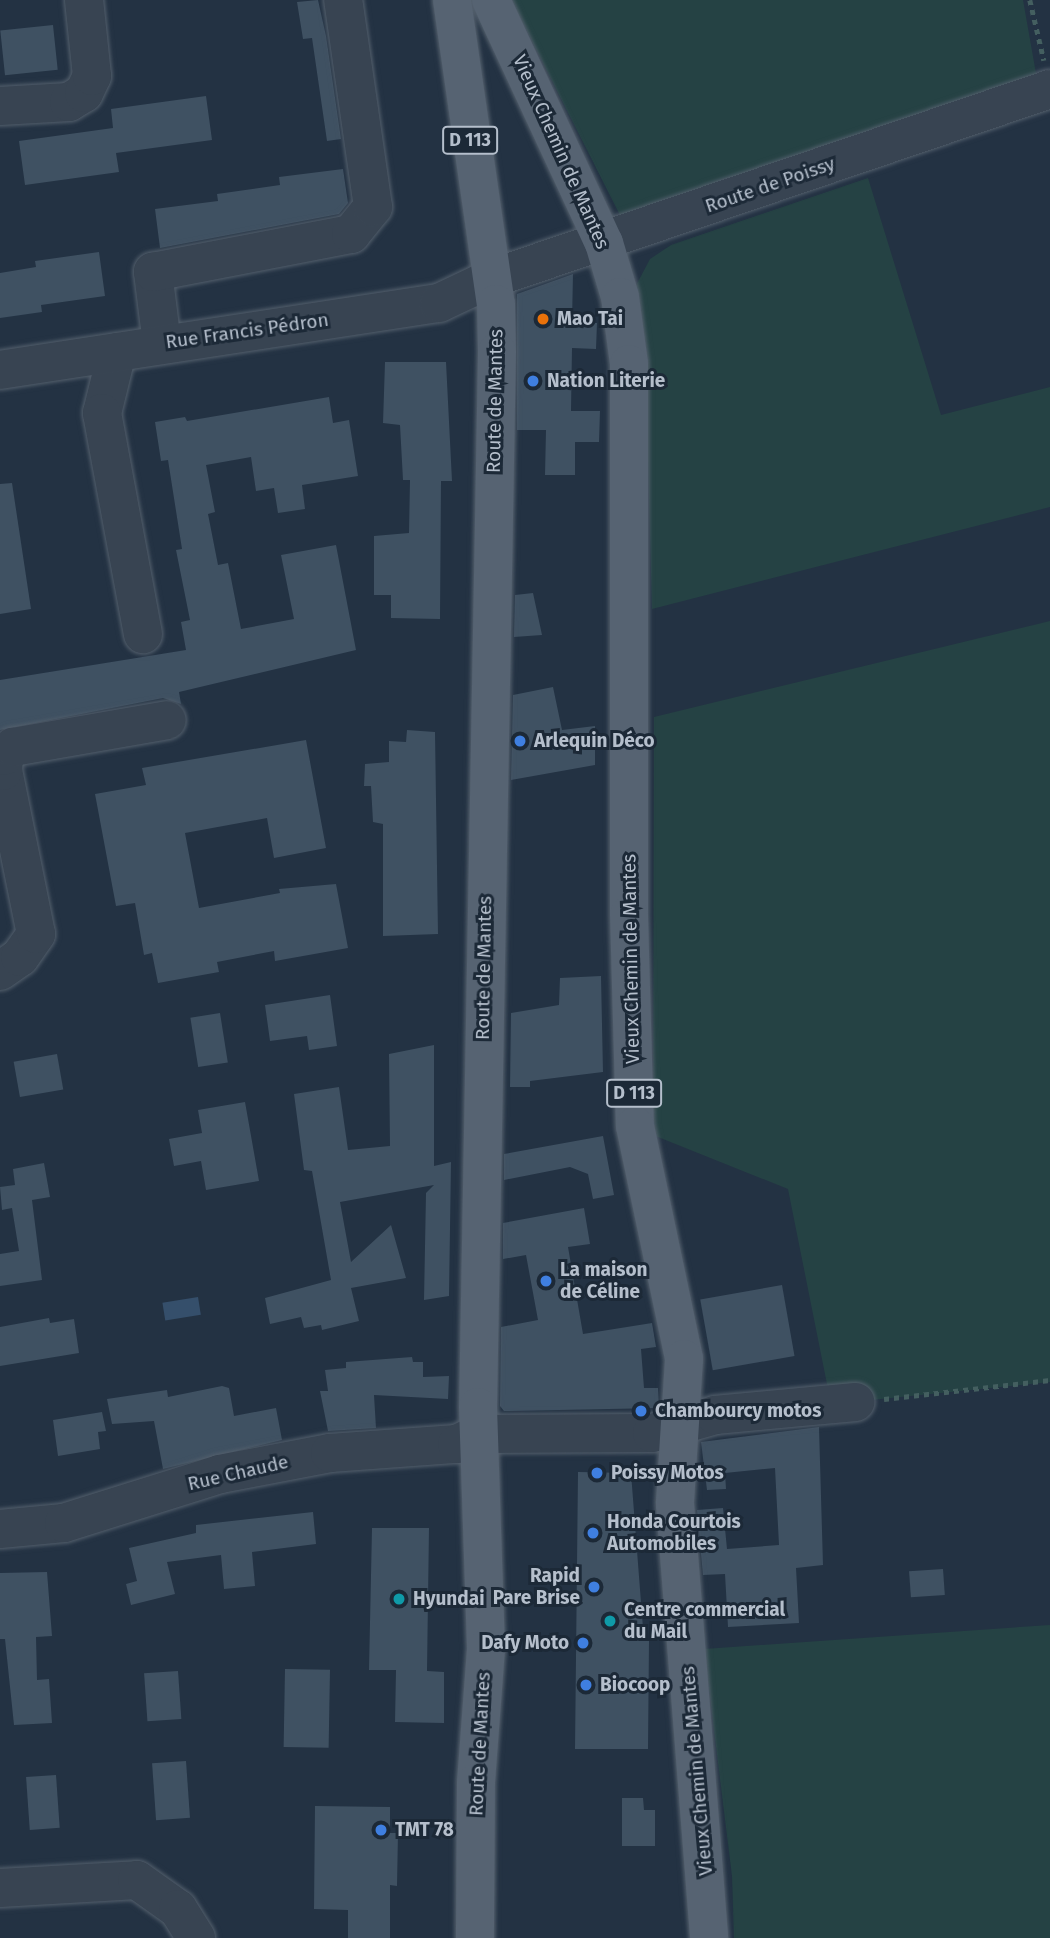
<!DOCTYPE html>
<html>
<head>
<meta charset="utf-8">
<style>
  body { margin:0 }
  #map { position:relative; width:1050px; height:1938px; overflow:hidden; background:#233243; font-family:"Fira Sans",sans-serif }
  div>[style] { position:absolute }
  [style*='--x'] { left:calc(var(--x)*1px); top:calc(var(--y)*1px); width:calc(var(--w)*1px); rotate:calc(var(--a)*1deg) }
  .green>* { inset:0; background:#254244 }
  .water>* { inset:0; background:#354f6b; transform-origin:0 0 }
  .building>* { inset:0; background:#3f5162; transform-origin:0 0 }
  .path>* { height:4.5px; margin-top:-2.25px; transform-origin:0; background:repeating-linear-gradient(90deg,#445f60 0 5px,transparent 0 10px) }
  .roads { filter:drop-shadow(0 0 2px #535f6c) drop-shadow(0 0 2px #535f6c) }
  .minor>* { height:38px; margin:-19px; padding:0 19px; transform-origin:19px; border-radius:19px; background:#384452 }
  .major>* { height:38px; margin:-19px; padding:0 19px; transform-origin:19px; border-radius:19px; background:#566372 }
  .dots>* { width:19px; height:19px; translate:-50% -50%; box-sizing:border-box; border:4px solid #1c2937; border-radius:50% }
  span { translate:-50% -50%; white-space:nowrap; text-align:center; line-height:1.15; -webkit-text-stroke:6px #1c2937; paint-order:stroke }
  .shield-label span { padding:2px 5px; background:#1c2937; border:2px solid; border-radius:5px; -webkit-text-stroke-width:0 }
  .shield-label { font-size:18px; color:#b5bfcc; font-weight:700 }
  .street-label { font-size:19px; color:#b5bfcc }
  .poi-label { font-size:19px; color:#b5bfcc; font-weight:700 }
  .left { translate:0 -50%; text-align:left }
  .right { translate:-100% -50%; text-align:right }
</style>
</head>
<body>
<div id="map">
  <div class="green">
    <div style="clip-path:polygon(511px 0,1023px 0,1037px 79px,754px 182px,726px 178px,625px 225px)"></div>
    <div style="clip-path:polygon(868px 178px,941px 415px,1050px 387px,1050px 507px,652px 609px,646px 386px,632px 293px,650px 259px,671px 245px)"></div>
    <div style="clip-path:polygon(1050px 621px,1050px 1382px,831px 1404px,788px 1189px,653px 1135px,654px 717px)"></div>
    <div style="clip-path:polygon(1050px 1625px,1050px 1938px,734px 1938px,732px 1876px,704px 1649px)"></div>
  </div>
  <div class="water">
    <div style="left:198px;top:1297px;width:18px;height:36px;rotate:81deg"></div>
  </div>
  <div class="building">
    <div style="clip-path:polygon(318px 0,326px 36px,341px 139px,327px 141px,312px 38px,303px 39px,297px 2px)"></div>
    <div style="left:53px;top:25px;width:45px;height:53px;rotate:84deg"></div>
    <div style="clip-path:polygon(206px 96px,212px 140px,116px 153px,119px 172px,25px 185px,19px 141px,113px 128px,111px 109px)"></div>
    <div style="clip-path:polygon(343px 169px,348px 203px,339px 214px,160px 248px,155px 209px,218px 201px,217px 194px,280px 185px,279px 177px)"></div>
    <div style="clip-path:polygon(99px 252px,105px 296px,41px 305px,42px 312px,0 318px,0 273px,36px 267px,35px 261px)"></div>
    <div style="clip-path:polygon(573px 274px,572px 322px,597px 323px,596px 349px,572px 348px,571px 411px,600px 411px,599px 442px,575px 442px,575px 475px,545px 475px,546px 430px,517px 430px,517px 294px)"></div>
    <div style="clip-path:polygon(385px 362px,446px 362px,452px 481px,441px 481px,440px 619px,391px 618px,391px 595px,374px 595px,374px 536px,409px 533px,410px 480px,403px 480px,400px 425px,383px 423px)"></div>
    <div style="clip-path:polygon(329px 397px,333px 423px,349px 420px,358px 476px,302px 485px,305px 509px,278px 513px,274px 488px,256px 491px,251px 457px,206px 465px,215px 512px,208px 514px,218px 565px,228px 563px,241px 629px,294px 619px,281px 555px,336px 545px,356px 650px,179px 692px,181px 704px,163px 698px,0 730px,0 680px,186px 650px,181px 622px,190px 620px,176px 550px,182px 549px,168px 460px,161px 461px,155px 422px,185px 417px,187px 421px)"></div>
    <div style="clip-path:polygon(12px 483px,31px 609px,0 614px,0 484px)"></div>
    <div style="clip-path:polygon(533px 593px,542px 635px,514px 637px,515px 595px)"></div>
    <div style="clip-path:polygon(553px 687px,562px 730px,595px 726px,595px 765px,511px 780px,513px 695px)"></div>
    <div style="clip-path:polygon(407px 730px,435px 732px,438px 934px,383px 936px,383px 824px,373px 822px,371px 786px,364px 786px,365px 764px,389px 762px,389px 741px,406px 742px)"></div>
    <div style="clip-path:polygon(306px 740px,326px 848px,274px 858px,267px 818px,185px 833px,199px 908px,280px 893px,279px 889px,336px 884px,348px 948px,275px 961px,274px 951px,217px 962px,219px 972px,158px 983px,152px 953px,144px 955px,135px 903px,116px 906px,95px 794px,146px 785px,142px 768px)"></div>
    <div style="clip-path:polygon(601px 976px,603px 1072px,530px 1081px,530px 1087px,510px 1087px,511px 1013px,559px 1005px,560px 978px)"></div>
    <div style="clip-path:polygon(330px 995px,337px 1046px,309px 1050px,307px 1036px,270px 1041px,265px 1005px)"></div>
    <div style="left:220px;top:1013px;width:50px;height:30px;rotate:81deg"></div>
    <div style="clip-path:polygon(434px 1045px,434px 1166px,451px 1162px,449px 1296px,424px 1300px,426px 1193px,434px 1185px,340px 1202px,351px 1262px,391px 1225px,406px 1278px,351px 1288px,359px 1321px,322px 1330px,321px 1325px,304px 1328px,301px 1317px,270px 1324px,265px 1298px,331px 1280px,312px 1171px,304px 1170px,294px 1094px,339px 1087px,348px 1150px,390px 1146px,389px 1054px)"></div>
    <div style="left:57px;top:1054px;width:36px;height:44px;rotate:80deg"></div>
    <div style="clip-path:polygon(245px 1102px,259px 1181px,206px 1190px,201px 1161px,174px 1166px,169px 1139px,202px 1133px,198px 1110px)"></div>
    <div style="clip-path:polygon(603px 1136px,614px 1195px,593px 1199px,588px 1174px,570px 1167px,504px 1180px,504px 1154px)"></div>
    <div style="clip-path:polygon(44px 1163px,50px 1197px,32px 1200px,42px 1280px,0 1286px,0 1254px,19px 1251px,12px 1208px,2px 1210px,0 1187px,15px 1185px,13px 1169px)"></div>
    <div style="clip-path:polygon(584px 1208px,590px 1244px,568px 1247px,583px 1334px,652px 1323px,656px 1347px,641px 1349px,644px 1388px,658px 1388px,659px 1408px,504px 1411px,500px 1406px,501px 1327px,538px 1320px,526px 1255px,503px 1259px,503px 1223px)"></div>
    <div style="left:782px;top:1285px;width:72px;height:83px;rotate:80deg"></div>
    <div style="clip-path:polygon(49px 1318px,50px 1323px,74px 1319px,79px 1353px,0 1366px,0 1327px)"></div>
    <div style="clip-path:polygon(412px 1357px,413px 1362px,423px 1362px,423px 1377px,449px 1376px,448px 1399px,374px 1395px,376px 1428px,328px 1431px,320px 1391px,328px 1391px,325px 1370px,346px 1368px,346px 1362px)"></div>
    <div style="clip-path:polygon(222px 1386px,229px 1388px,234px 1416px,276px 1408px,282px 1440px,163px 1469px,154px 1421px,112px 1424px,107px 1399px,167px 1390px,168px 1397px)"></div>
    <div style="clip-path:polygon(102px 1412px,106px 1431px,98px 1432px,100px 1449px,58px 1456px,53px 1420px)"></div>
    <div style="clip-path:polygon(819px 1427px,823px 1565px,796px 1568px,799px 1623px,728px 1627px,725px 1574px,703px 1575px,697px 1510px,723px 1508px,727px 1549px,779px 1545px,775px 1468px,725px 1473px,726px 1489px,707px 1490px,701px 1442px)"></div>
    <div style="clip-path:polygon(578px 1472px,631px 1473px,644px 1641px,649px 1641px,648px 1749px,575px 1749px)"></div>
    <div style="clip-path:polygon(313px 1512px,316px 1544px,252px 1552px,255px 1586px,224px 1589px,221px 1555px,167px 1562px,175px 1594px,131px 1605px,126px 1584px,137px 1581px,129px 1548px,196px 1533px,196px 1525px)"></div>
    <div style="clip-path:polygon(372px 1528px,429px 1528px,427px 1671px,444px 1672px,444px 1723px,395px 1722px,396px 1670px,369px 1670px)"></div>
    <div style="left:943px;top:1569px;width:26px;height:34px;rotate:86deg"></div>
    <div style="clip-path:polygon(47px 1572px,52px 1636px,36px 1637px,37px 1680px,49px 1679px,52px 1723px,14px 1725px,5px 1639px,0 1639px,0 1573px)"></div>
    <div style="left:285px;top:1669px;width:45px;height:78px;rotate:1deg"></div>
    <div style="left:178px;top:1671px;width:48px;height:34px;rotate:86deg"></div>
    <div style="left:186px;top:1761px;width:57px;height:34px;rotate:86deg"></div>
    <div style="left:56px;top:1775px;width:53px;height:30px;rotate:86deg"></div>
    <div style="clip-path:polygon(622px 1798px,643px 1798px,644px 1810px,655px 1810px,655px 1846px,622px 1846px)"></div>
    <div style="clip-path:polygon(315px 1806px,390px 1807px,390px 1833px,398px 1833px,397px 1886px,390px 1885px,390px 1938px,348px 1938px,348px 1910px,314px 1909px)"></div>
  </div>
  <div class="path">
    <div style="--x:1030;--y:0;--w:62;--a:76.9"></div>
    <div style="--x:884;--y:1399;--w:167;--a:-6.5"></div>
  </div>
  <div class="roads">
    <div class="minor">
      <div style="--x:0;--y:106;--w:69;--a:-3.3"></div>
      <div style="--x:69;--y:102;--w:17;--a:-31"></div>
      <div style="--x:84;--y:93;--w:19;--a:-65"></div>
      <div style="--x:92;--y:76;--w:76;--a:-96"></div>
      <div style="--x:162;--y:344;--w:73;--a:-97.1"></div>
      <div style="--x:153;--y:272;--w:202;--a:-10.9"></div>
      <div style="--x:351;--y:234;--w:35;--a:-51"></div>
      <div style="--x:373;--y:207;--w:209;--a:-98.2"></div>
      <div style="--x:117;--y:352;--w:63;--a:103.8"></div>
      <div style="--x:102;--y:413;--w:225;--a:79.5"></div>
      <div style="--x:0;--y:370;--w:444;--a:-8.7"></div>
      <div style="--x:439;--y:303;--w:56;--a:-25.2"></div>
      <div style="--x:490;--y:279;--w:591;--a:-18.74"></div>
      <div style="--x:0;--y:971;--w:24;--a:-35"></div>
      <div style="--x:20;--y:957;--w:28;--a:-55"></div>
      <div style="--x:36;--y:934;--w:166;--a:-101.4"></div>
      <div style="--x:3;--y:771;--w:15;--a:-86"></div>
      <div style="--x:4;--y:756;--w:13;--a:-45"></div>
      <div style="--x:13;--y:747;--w:156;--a:-9.9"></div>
      <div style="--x:0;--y:1529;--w:64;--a:-5.4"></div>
      <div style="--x:64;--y:1523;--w:164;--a:-17.4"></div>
      <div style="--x:220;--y:1474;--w:112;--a:-10.8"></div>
      <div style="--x:330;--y:1453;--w:127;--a:-4.1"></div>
      <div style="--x:457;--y:1444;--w:23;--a:-25"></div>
      <div style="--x:478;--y:1434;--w:174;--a:-0.3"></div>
      <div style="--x:652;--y:1433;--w:66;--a:-15.9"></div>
      <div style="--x:715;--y:1415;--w:141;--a:-5.3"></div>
      <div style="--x:0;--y:1888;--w:137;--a:-3.3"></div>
      <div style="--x:137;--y:1880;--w:50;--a:35.3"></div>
      <div style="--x:178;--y:1909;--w:34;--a:58"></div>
    </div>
    <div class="major">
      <div style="--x:452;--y:0;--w:307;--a:81.8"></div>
      <div style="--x:496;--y:304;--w:48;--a:88.8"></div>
      <div style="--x:497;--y:352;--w:1055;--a:91.03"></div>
      <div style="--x:478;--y:1407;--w:242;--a:88.1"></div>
      <div style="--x:486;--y:1649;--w:134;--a:94.3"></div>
      <div style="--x:476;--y:1783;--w:155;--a:90.4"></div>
      <div style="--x:491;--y:0;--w:268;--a:65.1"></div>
      <div style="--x:604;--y:243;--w:56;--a:73.5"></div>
      <div style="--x:620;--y:297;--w:68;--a:82.3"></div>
      <div style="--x:629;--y:364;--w:551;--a:90"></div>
      <div style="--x:629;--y:915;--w:211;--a:88.4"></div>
      <div style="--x:635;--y:1126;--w:238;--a:78.1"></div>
      <div style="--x:684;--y:1359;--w:145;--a:93.6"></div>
      <div style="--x:675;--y:1504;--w:435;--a:85.5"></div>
    </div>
  </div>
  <div class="dots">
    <div style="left:543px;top:319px;background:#e8710a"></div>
    <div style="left:533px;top:381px;background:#3f7fe0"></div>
    <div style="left:520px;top:741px;background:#3f7fe0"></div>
    <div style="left:546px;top:1281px;background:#3f7fe0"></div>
    <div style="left:641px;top:1411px;background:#3f7fe0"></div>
    <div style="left:597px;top:1473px;background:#3f7fe0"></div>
    <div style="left:593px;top:1533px;background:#3f7fe0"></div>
    <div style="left:594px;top:1587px;background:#3f7fe0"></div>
    <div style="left:399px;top:1599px;background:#0f9aa8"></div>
    <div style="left:610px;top:1621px;background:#0f9aa8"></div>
    <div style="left:583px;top:1643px;background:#3f7fe0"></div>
    <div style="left:586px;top:1685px;background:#3f7fe0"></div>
    <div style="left:381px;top:1830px;background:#3f7fe0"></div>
  </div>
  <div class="shield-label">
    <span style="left:470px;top:140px">D 113</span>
    <span style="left:634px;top:1093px">D 113</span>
  </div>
  <div class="street-label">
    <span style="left:561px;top:152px;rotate:66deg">Vieux Chemin de Mantes</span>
    <span style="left:770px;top:185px;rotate:-19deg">Route de Poissy</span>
    <span style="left:247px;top:331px;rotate:-8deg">Rue Francis Pédron</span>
    <span style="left:495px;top:401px;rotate:-89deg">Route de Mantes</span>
    <span style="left:631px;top:959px;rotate:-91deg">Vieux Chemin de Mantes</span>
    <span style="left:484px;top:968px;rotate:-89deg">Route de Mantes</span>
    <span style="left:238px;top:1473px;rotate:-13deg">Rue Chaude</span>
    <span style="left:480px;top:1744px;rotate:-87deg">Route de Mantes</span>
    <span style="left:697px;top:1771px;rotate:-95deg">Vieux Chemin de Mantes</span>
  </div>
  <div class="poi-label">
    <span class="left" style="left:557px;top:319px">Mao Tai</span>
    <span class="left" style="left:547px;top:381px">Nation Literie</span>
    <span class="left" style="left:534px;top:741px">Arlequin Déco</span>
    <span class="left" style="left:560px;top:1281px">La maison<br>de Céline</span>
    <span class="left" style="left:655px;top:1411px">Chambourcy motos</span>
    <span class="left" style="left:611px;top:1473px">Poissy Motos</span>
    <span class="left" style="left:607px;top:1533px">Honda Courtois<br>Automobiles</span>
    <span class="right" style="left:580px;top:1587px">Rapid<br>Pare Brise</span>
    <span class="left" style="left:413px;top:1599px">Hyundai</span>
    <span class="left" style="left:624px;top:1621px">Centre commercial<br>du Mail</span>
    <span class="right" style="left:569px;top:1643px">Dafy Moto</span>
    <span class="left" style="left:600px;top:1685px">Biocoop</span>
    <span class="left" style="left:395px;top:1830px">TMT 78</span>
  </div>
</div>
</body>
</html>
